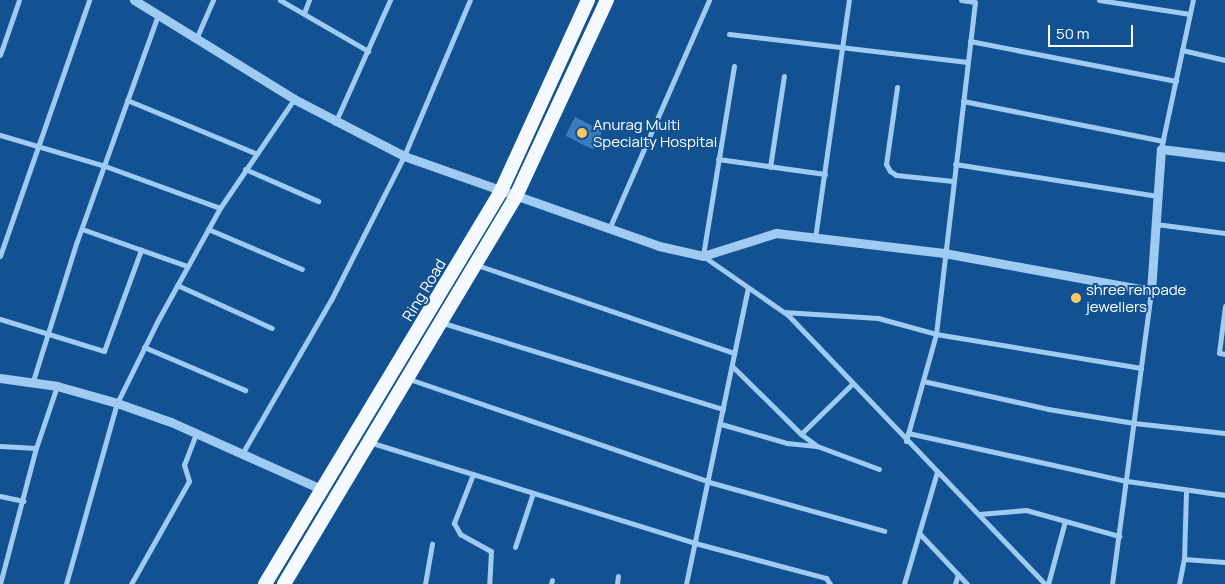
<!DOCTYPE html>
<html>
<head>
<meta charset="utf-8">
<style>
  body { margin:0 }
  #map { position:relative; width:1225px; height:584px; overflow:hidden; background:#125292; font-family:Manrope,sans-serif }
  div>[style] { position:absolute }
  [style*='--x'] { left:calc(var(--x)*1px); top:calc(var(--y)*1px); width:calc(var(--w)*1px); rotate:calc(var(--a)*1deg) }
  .building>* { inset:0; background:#3b7cba; transform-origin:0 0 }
  .minor>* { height:5px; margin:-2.5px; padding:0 2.5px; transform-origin:2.5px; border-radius:2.5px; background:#9fcaf2 }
  .tertiary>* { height:9px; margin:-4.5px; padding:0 4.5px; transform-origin:4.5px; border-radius:4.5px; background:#9fcaf2 }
  .trunk>* { height:14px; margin:-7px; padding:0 7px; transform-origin:7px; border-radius:7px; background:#f4faff }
  .dots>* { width:14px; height:14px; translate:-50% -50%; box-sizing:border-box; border:2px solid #125292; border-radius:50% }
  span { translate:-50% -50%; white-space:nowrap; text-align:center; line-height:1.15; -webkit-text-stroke:4px #125292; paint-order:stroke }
  .poi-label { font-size:15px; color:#fff }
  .left { translate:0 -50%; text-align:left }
  .street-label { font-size:15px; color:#fff }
  .scale { position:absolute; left:1048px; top:25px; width:85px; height:22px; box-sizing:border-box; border:2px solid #fff; border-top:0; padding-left:6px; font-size:15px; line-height:18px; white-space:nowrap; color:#fff; -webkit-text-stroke:4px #125292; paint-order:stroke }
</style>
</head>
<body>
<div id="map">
  <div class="building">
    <div style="left:575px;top:117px;width:31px;height:21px;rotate:27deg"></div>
  </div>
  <div class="minor">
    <div style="--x:280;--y:0;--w:102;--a:30.1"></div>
    <div style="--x:1099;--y:0;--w:92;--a:8.7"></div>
    <div style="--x:304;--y:13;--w:14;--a:-69"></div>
    <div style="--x:729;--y:34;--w:240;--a:6.7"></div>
    <div style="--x:196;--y:39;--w:43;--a:-66.4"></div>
    <div style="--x:970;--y:41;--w:210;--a:11"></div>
    <div style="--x:1182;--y:50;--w:44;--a:13.1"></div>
    <div style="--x:0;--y:55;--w:58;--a:-70.9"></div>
    <div style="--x:734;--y:66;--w:193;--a:99.3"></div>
    <div style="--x:703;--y:256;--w:103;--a:34.8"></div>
    <div style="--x:788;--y:315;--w:372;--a:46.3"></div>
    <div style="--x:897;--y:87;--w:78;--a:98.1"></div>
    <div style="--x:886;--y:164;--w:8;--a:60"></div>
    <div style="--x:890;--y:171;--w:7;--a:34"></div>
    <div style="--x:896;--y:175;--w:57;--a:6"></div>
    <div style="--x:127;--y:100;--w:139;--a:22.5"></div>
    <div style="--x:963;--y:101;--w:204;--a:11.3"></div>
    <div style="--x:335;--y:123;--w:135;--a:-65.9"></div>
    <div style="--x:0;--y:135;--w:109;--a:16.4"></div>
    <div style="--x:105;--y:166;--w:122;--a:20.1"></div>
    <div style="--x:1162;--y:144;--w:147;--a:-77.9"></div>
    <div style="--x:718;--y:159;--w:108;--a:8"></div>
    <div style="--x:955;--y:164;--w:205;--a:9"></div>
    <div style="--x:770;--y:167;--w:92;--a:-81.3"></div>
    <div style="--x:245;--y:169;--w:80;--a:23.7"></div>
    <div style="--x:1156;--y:224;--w:70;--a:7.4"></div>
    <div style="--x:82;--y:229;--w:111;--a:19.4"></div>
    <div style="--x:208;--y:229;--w:102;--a:23.1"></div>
    <div style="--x:609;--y:229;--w:250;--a:-66.4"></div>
    <div style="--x:815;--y:238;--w:240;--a:-81.9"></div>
    <div style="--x:0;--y:256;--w:271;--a:-70.8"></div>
    <div style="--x:477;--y:265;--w:272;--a:18.9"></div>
    <div style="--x:177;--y:285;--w:104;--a:24.4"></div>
    <div style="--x:1225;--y:306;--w:47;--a:97.3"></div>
    <div style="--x:1219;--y:353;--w:6;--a:9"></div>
    <div style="--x:784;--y:312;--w:94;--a:3.7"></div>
    <div style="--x:878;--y:318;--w:60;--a:15.4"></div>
    <div style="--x:936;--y:334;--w:208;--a:9.4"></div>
    <div style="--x:0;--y:319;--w:109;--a:17.1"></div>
    <div style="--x:104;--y:351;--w:108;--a:-69.9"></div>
    <div style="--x:443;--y:323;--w:293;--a:17.1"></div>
    <div style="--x:144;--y:347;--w:110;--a:23.1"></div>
    <div style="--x:732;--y:366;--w:97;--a:44.6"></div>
    <div style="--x:801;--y:434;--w:20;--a:37"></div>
    <div style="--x:817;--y:446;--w:66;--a:20.4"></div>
    <div style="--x:409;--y:379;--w:317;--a:18.9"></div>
    <div style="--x:709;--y:482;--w:182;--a:15.6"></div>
    <div style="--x:33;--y:381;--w:147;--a:-72.6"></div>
    <div style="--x:77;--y:241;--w:240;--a:-70.3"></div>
    <div style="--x:923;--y:381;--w:128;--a:12.6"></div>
    <div style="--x:1048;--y:409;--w:87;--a:9.2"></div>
    <div style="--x:1134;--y:423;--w:92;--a:6.3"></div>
    <div style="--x:721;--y:424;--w:69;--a:16.1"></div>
    <div style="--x:787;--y:443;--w:30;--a:6"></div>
    <div style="--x:908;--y:433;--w:224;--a:12.4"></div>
    <div style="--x:1127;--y:481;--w:99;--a:8.1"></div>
    <div style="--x:801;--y:434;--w:71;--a:-44.4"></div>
    <div style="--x:906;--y:441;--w:111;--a:-74.3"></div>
    <div style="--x:936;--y:334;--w:334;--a:-83.3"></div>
    <div style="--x:975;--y:2;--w:14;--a:-172"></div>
    <div style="--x:369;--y:442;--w:341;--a:17.2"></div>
    <div style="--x:695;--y:543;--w:136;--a:15"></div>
    <div style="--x:826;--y:578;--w:7;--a:56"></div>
    <div style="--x:0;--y:446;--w:36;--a:3"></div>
    <div style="--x:36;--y:448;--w:65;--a:-71.3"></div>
    <div style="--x:242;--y:454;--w:178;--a:-60"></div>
    <div style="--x:331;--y:300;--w:161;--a:-63.1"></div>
    <div style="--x:404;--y:156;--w:169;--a:-67.1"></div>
    <div style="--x:473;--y:474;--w:53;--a:111.2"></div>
    <div style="--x:454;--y:523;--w:13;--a:61"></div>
    <div style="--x:460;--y:534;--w:35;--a:29"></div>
    <div style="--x:491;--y:551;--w:33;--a:93"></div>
    <div style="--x:0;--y:496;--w:24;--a:12"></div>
    <div style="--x:979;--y:514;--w:47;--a:-4.9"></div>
    <div style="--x:1026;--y:510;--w:97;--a:15.6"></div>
    <div style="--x:919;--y:533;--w:70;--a:46.7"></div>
    <div style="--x:515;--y:547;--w:57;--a:-71.6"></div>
    <div style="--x:1184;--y:559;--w:41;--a:4.2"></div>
    <div style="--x:0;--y:584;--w:141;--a:-75.2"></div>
    <div style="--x:66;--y:584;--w:188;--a:-74.3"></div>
    <div style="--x:117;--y:403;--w:90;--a:-63.7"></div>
    <div style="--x:157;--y:322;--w:130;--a:-61.1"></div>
    <div style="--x:220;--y:208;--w:132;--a:-55.8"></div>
    <div style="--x:131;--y:584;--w:118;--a:-60.6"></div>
    <div style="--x:189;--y:481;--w:17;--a:-107"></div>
    <div style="--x:184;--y:465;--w:33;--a:-69"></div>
    <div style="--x:425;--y:584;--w:41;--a:-80.1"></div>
    <div style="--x:551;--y:584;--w:4;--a:-76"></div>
    <div style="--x:617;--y:584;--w:8;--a:-83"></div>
    <div style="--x:686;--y:584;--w:302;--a:-78.2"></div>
    <div style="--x:904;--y:584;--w:117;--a:-73.6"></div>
    <div style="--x:955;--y:584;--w:10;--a:-73"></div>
    <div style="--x:1048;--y:584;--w:65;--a:-74.9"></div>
    <div style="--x:1112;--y:584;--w:296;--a:-82.4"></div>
    <div style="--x:1179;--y:584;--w:25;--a:-79"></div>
    <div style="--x:1184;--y:559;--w:68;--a:-88.3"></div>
  </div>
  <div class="tertiary">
    <div style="--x:134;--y:0;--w:188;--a:31.7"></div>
    <div style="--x:294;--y:99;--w:124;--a:27.4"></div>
    <div style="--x:404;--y:156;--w:270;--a:19.4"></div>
    <div style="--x:659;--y:246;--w:45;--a:12.8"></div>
    <div style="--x:703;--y:256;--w:77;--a:-17.5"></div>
    <div style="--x:776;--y:233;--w:169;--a:6.8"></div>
    <div style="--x:944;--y:253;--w:210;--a:10.4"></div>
    <div style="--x:1151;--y:291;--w:142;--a:-86"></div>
    <div style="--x:1161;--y:149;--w:64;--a:7.1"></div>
    <div style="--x:0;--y:378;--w:58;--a:8"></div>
    <div style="--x:57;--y:386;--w:62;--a:15.8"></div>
    <div style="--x:117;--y:403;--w:57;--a:19.4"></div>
    <div style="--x:171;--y:422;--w:164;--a:24.1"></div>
  </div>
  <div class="trunk">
    <div style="--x:265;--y:584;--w:458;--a:-59"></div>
    <div style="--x:501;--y:191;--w:210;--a:-65.5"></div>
    <div style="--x:284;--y:584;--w:452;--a:-59.1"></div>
    <div style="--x:516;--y:196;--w:216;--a:-65.1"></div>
  </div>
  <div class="dots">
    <div style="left:582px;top:133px;background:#ffc760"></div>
    <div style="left:1076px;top:298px;background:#ffc760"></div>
  </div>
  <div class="poi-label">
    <span class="left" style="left:593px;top:133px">Anurag Multi<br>Specialty Hospital</span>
    <span class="left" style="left:1086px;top:298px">shree rehpade<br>jewellers</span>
  </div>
  <div class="street-label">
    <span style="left:424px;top:290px;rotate:-59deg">Ring Road</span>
  </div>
  <div class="scale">50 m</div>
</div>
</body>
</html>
